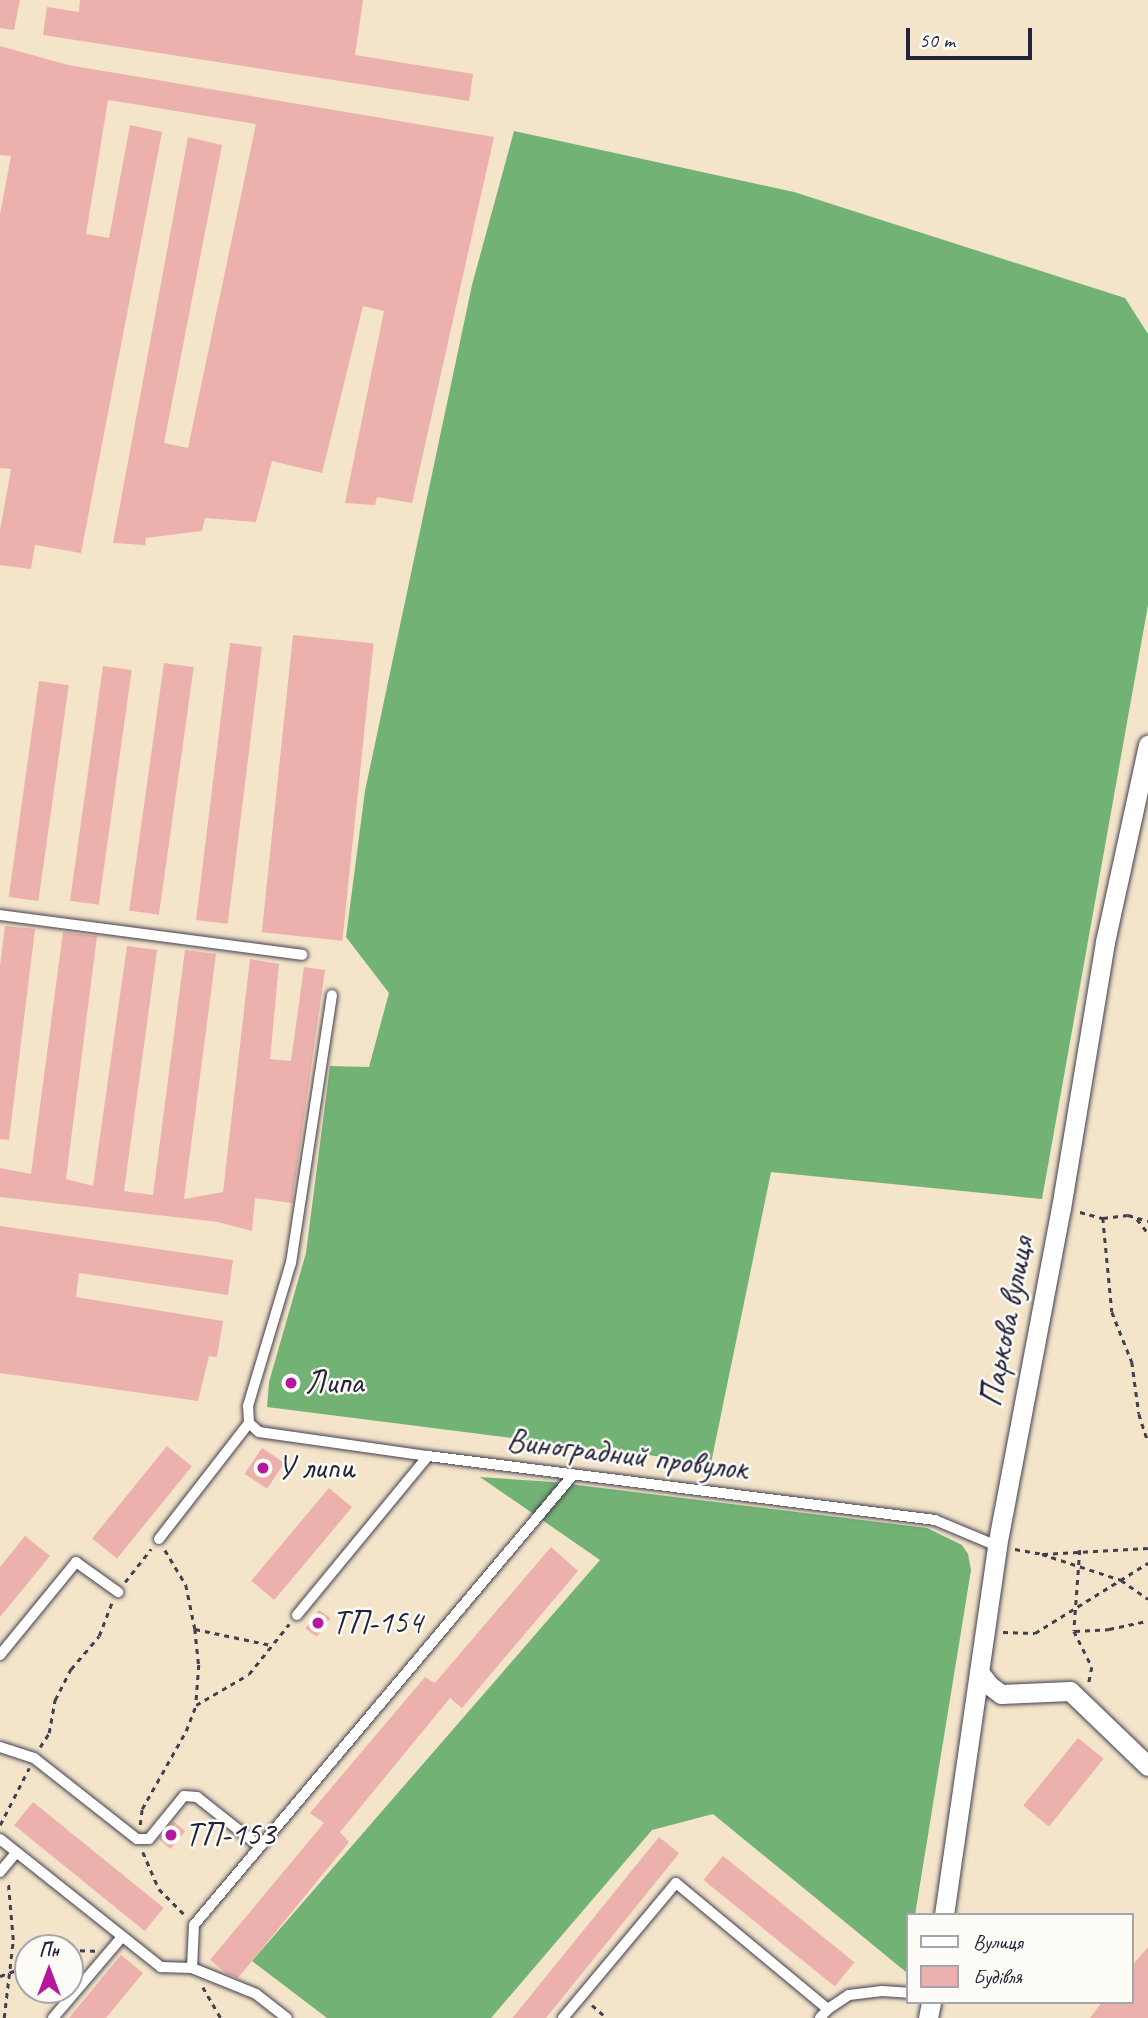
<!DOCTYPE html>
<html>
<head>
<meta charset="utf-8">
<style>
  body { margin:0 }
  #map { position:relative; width:1148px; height:2018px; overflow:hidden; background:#f3e4ca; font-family:Caveat,sans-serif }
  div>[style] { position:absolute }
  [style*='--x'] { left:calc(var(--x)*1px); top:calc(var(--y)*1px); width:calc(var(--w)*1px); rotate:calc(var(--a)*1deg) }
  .forest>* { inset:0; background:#72b274 }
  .building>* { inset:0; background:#ecb1ac; transform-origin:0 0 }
  .path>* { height:2.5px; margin-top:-1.25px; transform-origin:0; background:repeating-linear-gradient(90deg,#413f50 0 5px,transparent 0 10px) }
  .roads { filter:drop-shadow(0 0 2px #413f50) drop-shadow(0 0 2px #413f50) }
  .lane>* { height:10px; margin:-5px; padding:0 5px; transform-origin:5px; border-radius:5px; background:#fff }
  .street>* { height:19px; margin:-9.5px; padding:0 9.5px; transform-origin:9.5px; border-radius:9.5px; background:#fff }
  .dots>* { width:19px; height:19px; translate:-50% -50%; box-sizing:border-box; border:4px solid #fdfcf7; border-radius:50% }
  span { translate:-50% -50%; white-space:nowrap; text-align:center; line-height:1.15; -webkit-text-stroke:5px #fdfcf7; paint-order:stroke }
  .street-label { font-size:33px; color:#22223b }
  .poi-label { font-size:33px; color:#22223b }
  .left { translate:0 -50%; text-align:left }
  .legend { position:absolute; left:906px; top:1913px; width:228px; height:91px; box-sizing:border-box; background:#fdfcf7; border:2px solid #a5a5ac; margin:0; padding:9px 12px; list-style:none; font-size:21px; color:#22223b }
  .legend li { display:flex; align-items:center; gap:14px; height:35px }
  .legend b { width:35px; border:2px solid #a5a5ac }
  .north { position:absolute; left:14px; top:1934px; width:70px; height:70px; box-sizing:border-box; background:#fdfcf7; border:2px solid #a5a5ac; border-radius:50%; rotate:0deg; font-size:19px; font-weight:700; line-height:28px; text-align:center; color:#22223b }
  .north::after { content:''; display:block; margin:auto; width:24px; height:32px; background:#b5179e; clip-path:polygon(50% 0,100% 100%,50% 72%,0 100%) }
  .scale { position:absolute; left:906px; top:28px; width:126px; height:32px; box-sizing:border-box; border:4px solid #22223b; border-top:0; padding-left:9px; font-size:21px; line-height:24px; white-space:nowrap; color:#22223b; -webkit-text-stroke:5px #fdfcf7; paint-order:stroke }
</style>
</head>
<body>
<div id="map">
  <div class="forest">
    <div style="clip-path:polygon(514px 131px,794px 192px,1125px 298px,1148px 334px,1148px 605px,1042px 1199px,771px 1172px,711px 1463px,267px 1407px,269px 1382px,306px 1253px,330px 1066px,369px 1067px,389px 993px,346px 937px,365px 791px,472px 285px)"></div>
    <div style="clip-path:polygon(480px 1477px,553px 1482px,927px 1528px,962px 1545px,968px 1554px,971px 1570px,915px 1915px,908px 1915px,906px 1972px,713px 1814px,652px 1830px,491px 2018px,327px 2018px,252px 1961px,600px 1560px)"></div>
  </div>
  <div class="building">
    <div style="clip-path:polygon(0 0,20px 0,14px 30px,0 28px)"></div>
    <div style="clip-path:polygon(80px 0,363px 0,355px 55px,473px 74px,469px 101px,43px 35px,47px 7px,79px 12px)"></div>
    <div style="clip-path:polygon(0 46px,68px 65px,494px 137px,412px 503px,377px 497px,375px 505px,345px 503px,384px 311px,363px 306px,322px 473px,272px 461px,256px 522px,205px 518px,202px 531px,146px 538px,145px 545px,113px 543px,188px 137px,222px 145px,164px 443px,188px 448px,256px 124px,108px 100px,86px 234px,109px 238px,130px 125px,162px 132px,81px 553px,35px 545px,31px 569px,0 565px,0 530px,11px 469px,0 468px,0 215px,11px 156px,0 155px)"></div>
    <div style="left:293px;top:635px;width:81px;height:299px;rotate:6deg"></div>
    <div style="left:230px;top:643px;width:32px;height:279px;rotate:7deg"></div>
    <div style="left:164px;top:663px;width:30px;height:250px;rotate:8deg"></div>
    <div style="left:103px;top:666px;width:29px;height:237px;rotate:8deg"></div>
    <div style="left:39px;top:681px;width:30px;height:218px;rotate:8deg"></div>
    <div style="clip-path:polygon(5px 926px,35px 929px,9px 1140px,0 1139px,0 966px)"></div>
    <div style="clip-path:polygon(63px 932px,97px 936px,66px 1179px,93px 1186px,127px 946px,157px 950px,124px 1191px,153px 1195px,185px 950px,216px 954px,184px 1199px,223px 1192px,250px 959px,279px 964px,270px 1059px,291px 1061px,304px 967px,325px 970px,292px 1203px,255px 1198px,252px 1231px,218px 1222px,0 1197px,0 1168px,31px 1174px)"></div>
    <div style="clip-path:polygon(0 1226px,233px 1260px,228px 1295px,79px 1273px,76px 1297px,223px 1321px,217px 1357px,209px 1356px,198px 1401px,0 1373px)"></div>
    <div style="left:167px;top:1446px;width:32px;height:119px;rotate:39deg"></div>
    <div style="left:262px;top:1448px;width:27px;height:31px;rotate:34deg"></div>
    <div style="left:329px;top:1488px;width:30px;height:121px;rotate:40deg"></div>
    <div style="clip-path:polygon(25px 1536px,50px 1556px,0 1617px,0 1567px)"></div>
    <div style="clip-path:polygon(551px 1547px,578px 1571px,462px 1708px,450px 1698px,340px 1832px,349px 1842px,238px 1978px,227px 1974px,210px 1960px,324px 1823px,310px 1813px,425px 1677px,435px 1683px)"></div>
    <div style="left:319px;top:1610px;width:14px;height:23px;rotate:36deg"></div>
    <div style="left:1078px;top:1738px;width:33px;height:87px;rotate:39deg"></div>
    <div style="left:33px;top:1802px;width:168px;height:30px;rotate:39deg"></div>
    <div style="left:173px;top:1821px;width:16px;height:23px;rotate:40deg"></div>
    <div style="left:659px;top:1837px;width:26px;height:236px;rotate:39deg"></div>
    <div style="left:723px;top:1856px;width:169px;height:31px;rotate:39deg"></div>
    <div style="clip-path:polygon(1148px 1947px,1148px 2018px,1090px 2018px,1102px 2002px,1132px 2002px,1132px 1966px)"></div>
    <div style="clip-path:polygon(121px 1955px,143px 1973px,106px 2018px,69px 2018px)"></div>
  </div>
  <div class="path">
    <div style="--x:1080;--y:1212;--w:24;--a:15"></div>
    <div style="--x:1103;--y:1218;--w:25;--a:-7"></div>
    <div style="--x:1128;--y:1215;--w:21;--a:17"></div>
    <div style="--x:1103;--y:1218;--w:94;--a:84.5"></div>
    <div style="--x:1112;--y:1312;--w:54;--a:68.2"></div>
    <div style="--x:1132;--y:1362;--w:52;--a:82.3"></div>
    <div style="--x:1139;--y:1414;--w:29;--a:72"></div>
    <div style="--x:1137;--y:1219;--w:18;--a:52"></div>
    <div style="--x:1015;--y:1549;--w:27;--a:10"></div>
    <div style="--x:1042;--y:1554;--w:83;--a:18.2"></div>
    <div style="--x:1121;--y:1580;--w:33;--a:35"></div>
    <div style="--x:165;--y:1550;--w:41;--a:59"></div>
    <div style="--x:186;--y:1585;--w:45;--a:78.4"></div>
    <div style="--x:195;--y:1629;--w:36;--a:84"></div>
    <div style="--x:199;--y:1665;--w:40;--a:94.3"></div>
    <div style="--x:1080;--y:1550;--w:81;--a:94.2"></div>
    <div style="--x:1074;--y:1631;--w:40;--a:63.4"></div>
    <div style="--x:1092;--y:1667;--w:16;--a:101"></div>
    <div style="--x:1043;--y:1554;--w:105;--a:-3.3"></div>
    <div style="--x:125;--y:1582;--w:42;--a:-51.8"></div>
    <div style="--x:195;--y:1629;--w:78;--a:11.9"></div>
    <div style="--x:1075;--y:1631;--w:34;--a:-3"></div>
    <div style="--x:1109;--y:1629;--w:40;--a:-12"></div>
    <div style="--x:1003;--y:1632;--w:32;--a:2"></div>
    <div style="--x:1035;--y:1633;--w:133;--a:-31.8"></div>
    <div style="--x:40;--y:1747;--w:17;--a:-57"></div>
    <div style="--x:49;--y:1733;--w:34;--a:-80"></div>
    <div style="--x:55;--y:1700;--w:35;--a:-63"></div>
    <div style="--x:71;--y:1669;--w:43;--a:-49.7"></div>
    <div style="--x:99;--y:1636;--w:36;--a:-69"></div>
    <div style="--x:0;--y:1825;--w:64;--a:-63"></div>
    <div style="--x:140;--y:1825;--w:16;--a:-83"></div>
    <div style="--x:142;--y:1809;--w:90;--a:-60.6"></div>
    <div style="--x:186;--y:1731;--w:28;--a:-69"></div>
    <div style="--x:196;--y:1705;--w:61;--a:-30.3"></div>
    <div style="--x:249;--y:1674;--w:64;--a:-51.3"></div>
    <div style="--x:143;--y:1852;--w:40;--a:66.6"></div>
    <div style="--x:159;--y:1889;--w:37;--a:45"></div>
    <div style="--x:70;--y:1950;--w:25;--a:2"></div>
    <div style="--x:0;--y:1976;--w:30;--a:-20"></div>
    <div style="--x:203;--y:1987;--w:36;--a:60"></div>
    <div style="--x:592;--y:2005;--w:20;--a:41"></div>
    <div style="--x:4;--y:2018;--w:79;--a:-83.4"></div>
    <div style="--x:13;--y:1940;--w:58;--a:-94.9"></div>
  </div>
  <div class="roads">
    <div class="lane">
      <div style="--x:0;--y:915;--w:305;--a:7.5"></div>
      <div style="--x:249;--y:1423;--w:13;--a:42"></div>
      <div style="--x:259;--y:1432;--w:171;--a:8.1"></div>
      <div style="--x:428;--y:1456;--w:511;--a:7.19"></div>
      <div style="--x:935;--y:1520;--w:67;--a:22.8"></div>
      <div style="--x:159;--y:1539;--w:147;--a:-52.2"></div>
      <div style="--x:249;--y:1423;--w:17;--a:-93"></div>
      <div style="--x:248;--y:1406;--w:149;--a:-73.3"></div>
      <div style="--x:291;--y:1263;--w:271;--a:-81.3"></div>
      <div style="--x:297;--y:1615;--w:206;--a:-50.5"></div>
      <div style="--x:0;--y:1655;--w:120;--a:-50.7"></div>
      <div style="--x:76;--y:1562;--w:52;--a:35.5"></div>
      <div style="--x:0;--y:1747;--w:36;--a:18"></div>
      <div style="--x:34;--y:1758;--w:131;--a:38.2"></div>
      <div style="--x:137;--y:1839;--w:12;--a:0"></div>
      <div style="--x:149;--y:1839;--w:55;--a:-50.9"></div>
      <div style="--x:184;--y:1796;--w:13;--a:4"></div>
      <div style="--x:197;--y:1797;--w:80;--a:38.4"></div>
      <div style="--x:0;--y:1839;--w:206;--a:38.5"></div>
      <div style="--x:161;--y:1967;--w:31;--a:2"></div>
      <div style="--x:192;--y:1968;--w:69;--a:22.1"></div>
      <div style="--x:256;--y:1994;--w:39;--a:38"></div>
      <div style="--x:0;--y:1872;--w:25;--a:-50"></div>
      <div style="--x:192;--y:1968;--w:43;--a:-87.3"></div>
      <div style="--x:194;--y:1925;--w:588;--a:-49.9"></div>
      <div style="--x:828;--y:2009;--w:25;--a:-34"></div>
      <div style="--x:849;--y:1995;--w:33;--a:-7"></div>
      <div style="--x:882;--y:1991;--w:26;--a:4"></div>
      <div style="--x:53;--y:2018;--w:105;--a:-49.6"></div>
      <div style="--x:563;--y:2018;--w:176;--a:-50.1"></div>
      <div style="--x:676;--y:1883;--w:197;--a:39.7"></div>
      <div style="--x:828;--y:2009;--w:12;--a:132"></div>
    </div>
    <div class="street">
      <div style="--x:979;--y:1672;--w:16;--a:52"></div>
      <div style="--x:989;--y:1685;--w:15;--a:37"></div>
      <div style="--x:1001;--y:1694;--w:69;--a:-2.5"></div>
      <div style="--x:1070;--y:1691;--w:108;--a:43.9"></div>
      <div style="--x:944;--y:1915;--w:373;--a:-81.8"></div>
      <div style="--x:997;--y:1546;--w:344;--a:-79.3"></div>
      <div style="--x:1061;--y:1208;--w:270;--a:-80.6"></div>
      <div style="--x:1105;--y:942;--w:202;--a:-77.7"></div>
      <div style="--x:928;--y:2018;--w:16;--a:-79"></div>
    </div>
  </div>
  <div class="dots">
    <div style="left:291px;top:1383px;background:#b5179e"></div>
    <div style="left:263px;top:1468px;background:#b5179e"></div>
    <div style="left:318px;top:1623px;background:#b5179e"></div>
    <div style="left:171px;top:1835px;background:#b5179e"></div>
  </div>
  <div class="street-label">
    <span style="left:1007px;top:1322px;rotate:-79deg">Паркова вулиця</span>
    <span style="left:627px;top:1455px;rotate:7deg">Виноградний провулок</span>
  </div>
  <div class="poi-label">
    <span class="left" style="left:305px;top:1383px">Липа</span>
    <span class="left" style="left:277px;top:1468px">У липи</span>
    <span class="left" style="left:332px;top:1623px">ТП-154</span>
    <span class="left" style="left:185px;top:1835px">ТП-153</span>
  </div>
  <ul class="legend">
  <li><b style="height:9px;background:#fff"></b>Вулиця</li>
  <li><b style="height:19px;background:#ecb1ac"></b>Будівля</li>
  </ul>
  <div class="north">Пн</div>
  <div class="scale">50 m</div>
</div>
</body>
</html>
